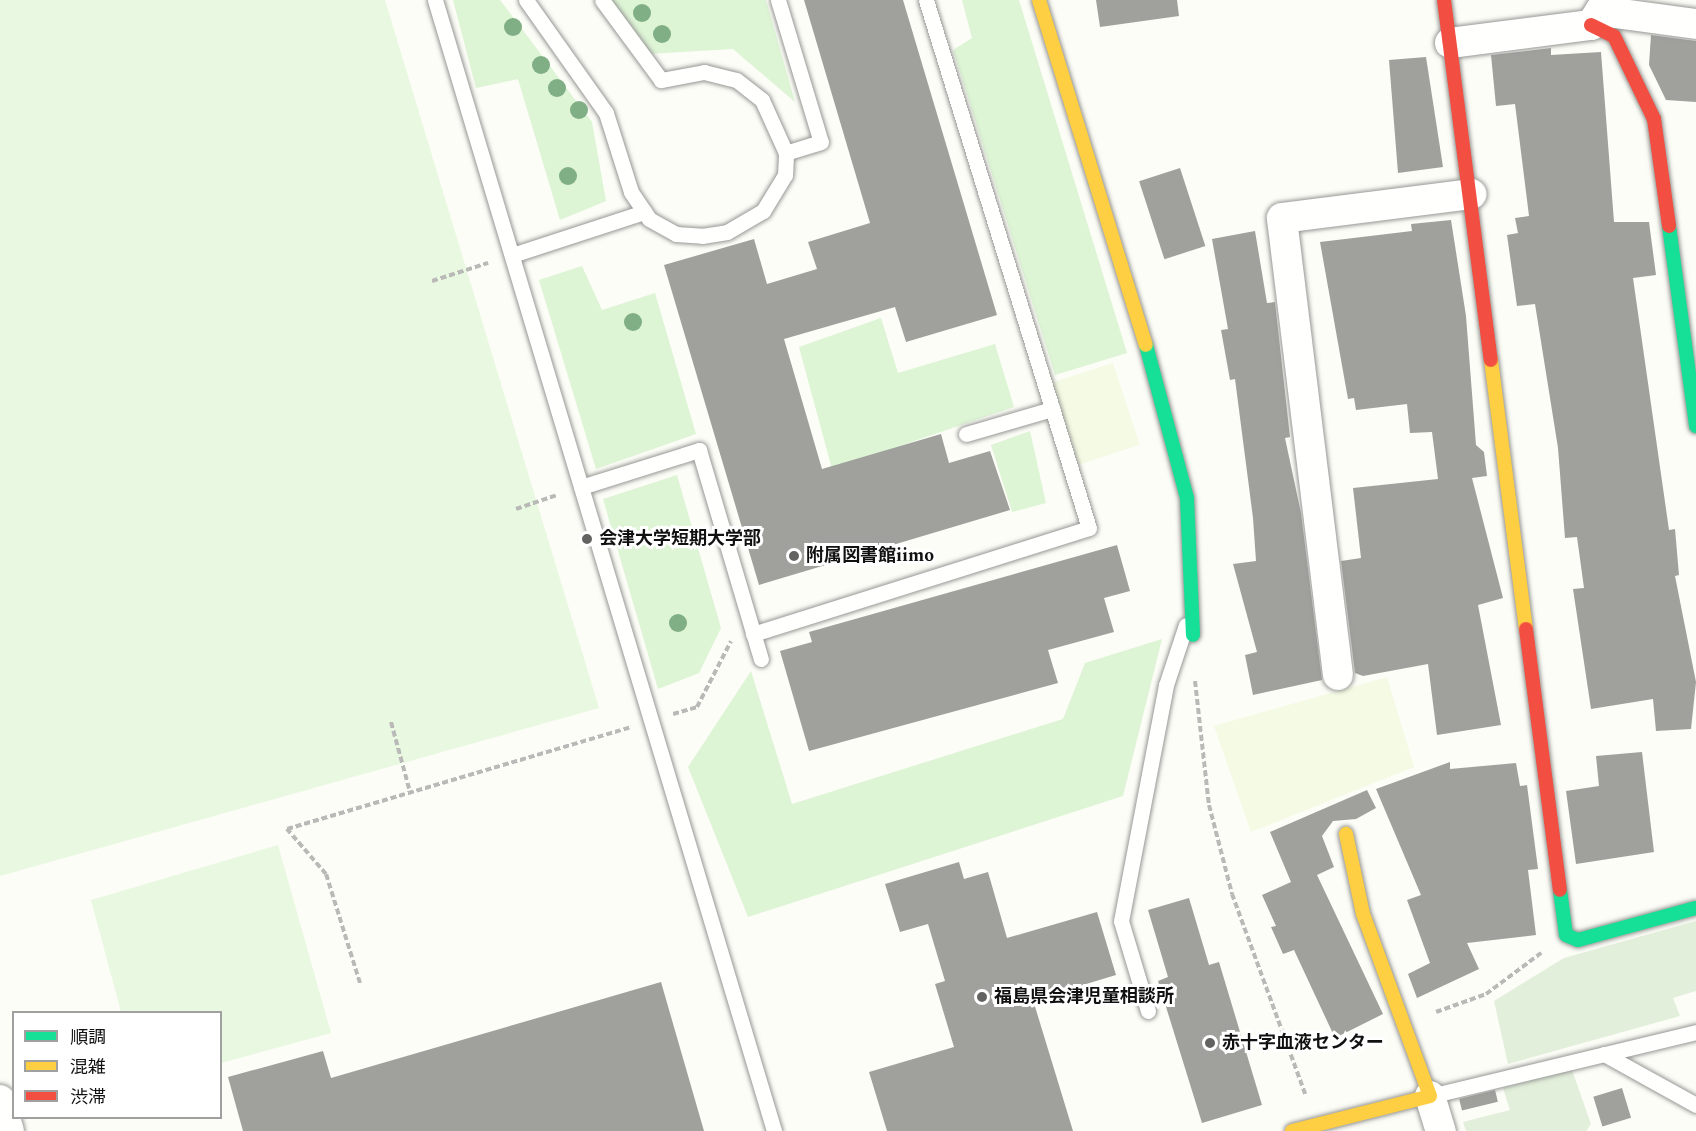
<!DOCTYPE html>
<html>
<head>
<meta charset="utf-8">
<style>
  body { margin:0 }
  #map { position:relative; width:1696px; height:1131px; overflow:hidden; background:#fcfdf7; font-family:Spectral,"Noto Sans JP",serif }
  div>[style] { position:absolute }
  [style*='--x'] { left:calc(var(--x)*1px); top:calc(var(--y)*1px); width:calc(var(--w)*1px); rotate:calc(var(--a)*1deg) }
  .farmland>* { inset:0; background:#f4fae3; transform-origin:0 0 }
  .green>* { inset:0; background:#ddf4d5 }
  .cemetery>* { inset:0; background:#e2efda }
  .pitch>* { inset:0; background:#e9f8e0 }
  .building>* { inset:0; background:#a0a09c; transform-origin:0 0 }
  .path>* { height:4px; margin-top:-2px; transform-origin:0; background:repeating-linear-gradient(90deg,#b9b9b8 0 6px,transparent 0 9px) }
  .roads { filter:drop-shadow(0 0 2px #979795) drop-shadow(0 0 2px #979795) }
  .lane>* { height:15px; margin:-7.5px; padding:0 7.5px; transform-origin:7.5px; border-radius:7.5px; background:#fffffe }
  .street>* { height:30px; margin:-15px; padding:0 15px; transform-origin:15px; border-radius:15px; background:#fffffe }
  .fast>* { height:14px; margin:-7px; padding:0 7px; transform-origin:7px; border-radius:7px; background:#16e098 }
  .slow>* { height:14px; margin:-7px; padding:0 7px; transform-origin:7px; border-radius:7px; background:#ffcf43 }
  .jam>* { height:14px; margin:-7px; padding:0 7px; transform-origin:7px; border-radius:7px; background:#f24e42 }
  .trees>* { width:18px; height:18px; margin:-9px; border-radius:50%; background:#80ae85 }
  .dots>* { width:16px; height:16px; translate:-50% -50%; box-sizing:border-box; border:3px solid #fff; border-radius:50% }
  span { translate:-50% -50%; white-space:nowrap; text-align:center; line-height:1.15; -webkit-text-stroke:6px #fff; paint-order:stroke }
  .poi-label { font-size:18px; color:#111; font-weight:700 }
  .left { translate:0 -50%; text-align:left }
  .legend { position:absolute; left:12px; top:1011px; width:210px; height:108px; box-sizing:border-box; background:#fff; border:2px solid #a0a0a0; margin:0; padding:8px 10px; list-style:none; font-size:18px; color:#111 }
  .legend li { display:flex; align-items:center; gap:12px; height:30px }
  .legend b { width:30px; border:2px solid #a0a0a0 }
</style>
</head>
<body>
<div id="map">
  <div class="farmland">
    <div style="left:1113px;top:363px;width:86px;height:65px;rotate:72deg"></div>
    <div style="clip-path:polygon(1387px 677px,1414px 767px,1251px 832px,1214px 726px)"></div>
  </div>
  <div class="green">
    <div style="clip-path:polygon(453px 0,500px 0,592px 122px,606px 201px,560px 220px,518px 79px,476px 88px)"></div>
    <div style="clip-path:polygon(609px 0,766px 0,795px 102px,733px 49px,648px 54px)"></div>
    <div style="clip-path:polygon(962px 0,1019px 0,1127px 353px,1055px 375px,953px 50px,972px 38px)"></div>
    <div style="clip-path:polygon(582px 266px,602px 310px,655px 293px,696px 434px,596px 469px,539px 280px)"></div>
    <div style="clip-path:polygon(881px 318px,898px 373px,995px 344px,1014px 407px,832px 469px,799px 347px)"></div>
    <div style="clip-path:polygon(1030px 431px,1046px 503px,1012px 512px,991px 445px)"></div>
    <div style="clip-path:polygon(677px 475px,721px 628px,699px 673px,658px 689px,603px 499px)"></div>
    <div style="clip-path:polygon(1162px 639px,1123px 796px,748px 917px,688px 767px,751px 671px,792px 804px,1063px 719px,1085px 663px)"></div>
  </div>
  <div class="cemetery">
    <div style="clip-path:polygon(1696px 921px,1696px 991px,1673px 998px,1680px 1016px,1508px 1064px,1494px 1001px,1564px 958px)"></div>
    <div style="clip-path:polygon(1572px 1070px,1591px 1124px,1586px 1131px,1466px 1131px,1463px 1122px,1510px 1110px,1503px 1088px)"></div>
  </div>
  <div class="pitch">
    <div style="clip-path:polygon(0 0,385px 0,599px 708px,0 876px)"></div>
    <div style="clip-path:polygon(278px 845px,331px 1033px,221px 1063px,220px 1012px,121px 1012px,91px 900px)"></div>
  </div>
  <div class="building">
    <div style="clip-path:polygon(804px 0,903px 0,997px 315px,906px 342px,895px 307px,784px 339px,822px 469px,941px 434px,949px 463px,990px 451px,1010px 510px,759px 585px,664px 265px,754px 239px,767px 284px,817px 269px,808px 242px,870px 223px)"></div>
    <div style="clip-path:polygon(1096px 0,1177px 0,1179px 16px,1100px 27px)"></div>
    <div style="clip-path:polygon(1651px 35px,1696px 41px,1696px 102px,1666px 100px,1649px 65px)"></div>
    <div style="clip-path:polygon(1551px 48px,1551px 55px,1601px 52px,1614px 222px,1649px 222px,1656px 275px,1633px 278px,1669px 530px,1675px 529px,1679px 575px,1675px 576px,1696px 682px,1691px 729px,1656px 731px,1653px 699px,1591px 709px,1573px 589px,1584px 588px,1577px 537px,1565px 538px,1558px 448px,1535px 304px,1517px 306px,1507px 235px,1518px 233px,1515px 218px,1529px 216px,1515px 104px,1496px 106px,1491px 55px)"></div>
    <div style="clip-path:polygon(1426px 57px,1443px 167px,1398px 173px,1389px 60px)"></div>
    <div style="left:1180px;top:168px;width:82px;height:43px;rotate:72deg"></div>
    <div style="clip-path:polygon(1451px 220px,1466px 316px,1476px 445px,1484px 452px,1487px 476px,1472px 478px,1503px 598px,1478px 605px,1501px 725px,1437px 735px,1428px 664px,1363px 676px,1355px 673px,1341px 561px,1361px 558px,1353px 488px,1438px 479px,1432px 432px,1410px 433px,1407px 404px,1356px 410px,1354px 398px,1348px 399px,1320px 242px,1412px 231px,1411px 224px)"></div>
    <div style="clip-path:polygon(1255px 231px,1267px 303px,1275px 302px,1290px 437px,1285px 438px,1301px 513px,1322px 680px,1253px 695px,1245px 655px,1257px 652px,1233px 564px,1256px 561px,1253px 518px,1235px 379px,1230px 380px,1221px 330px,1228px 329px,1212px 239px)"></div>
    <div style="clip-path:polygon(1117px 545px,1130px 591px,1104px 598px,1114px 632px,1048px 650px,1058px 683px,809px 751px,780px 651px,812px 642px,809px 632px)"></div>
    <div style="clip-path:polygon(1642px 752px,1654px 852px,1576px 864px,1566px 791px,1599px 786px,1596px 756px)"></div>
    <div style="clip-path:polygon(1450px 762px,1450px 769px,1516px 763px,1520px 786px,1527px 785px,1538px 869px,1528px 870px,1536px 935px,1467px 943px,1479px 969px,1417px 998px,1408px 974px,1430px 963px,1407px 900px,1421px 895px,1376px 789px)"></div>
    <div style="clip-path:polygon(1367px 790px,1376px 808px,1356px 819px,1333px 821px,1322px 836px,1334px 867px,1317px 875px,1383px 1014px,1335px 1038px,1294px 950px,1283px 954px,1271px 927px,1276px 926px,1262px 895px,1291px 882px,1270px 832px)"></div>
    <div style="clip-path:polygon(959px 862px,964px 879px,988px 872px,1007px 938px,1097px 912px,1116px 975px,1033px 1000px,1073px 1131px,887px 1131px,869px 1072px,954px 1047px,935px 984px,945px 981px,928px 924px,900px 932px,885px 884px)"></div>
    <div style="clip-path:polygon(1189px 898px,1209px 965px,1219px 962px,1262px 1105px,1202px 1123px,1158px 981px,1168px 977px,1148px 910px)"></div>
    <div style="clip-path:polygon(661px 982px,704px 1131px,243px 1131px,228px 1077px,323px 1051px,331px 1078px)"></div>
    <div style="left:1622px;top:1088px;width:31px;height:30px;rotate:73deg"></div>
    <div style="left:1495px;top:1090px;width:12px;height:37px;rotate:76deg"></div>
  </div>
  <div class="path">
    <div style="--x:432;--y:281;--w:59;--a:-17.8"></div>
    <div style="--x:516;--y:509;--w:43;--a:-18.9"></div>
    <div style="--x:1195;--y:681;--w:125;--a:83.6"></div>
    <div style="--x:1209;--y:805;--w:92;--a:75.5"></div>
    <div style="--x:1232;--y:894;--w:213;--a:69.9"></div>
    <div style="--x:673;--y:714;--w:25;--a:-16"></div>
    <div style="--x:697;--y:707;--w:74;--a:-62.7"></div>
    <div style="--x:391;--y:722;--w:73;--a:74.8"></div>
    <div style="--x:360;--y:983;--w:114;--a:-107.3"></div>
    <div style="--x:326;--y:874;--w:60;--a:-130.9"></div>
    <div style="--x:287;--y:829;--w:357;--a:-16.5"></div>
    <div style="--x:1436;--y:1012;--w:53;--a:-19.8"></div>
    <div style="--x:1486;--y:994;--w:69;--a:-36.7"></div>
  </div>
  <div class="roads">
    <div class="lane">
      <div style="--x:435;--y:0;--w:1181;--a:73.31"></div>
      <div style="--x:526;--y:0;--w:138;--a:54.7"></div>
      <div style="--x:606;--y:113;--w:83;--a:72.4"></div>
      <div style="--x:631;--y:192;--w:32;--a:56"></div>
      <div style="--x:649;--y:219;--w:31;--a:29"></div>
      <div style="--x:676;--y:234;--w:26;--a:4"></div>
      <div style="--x:702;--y:236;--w:25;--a:-9"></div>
      <div style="--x:727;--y:232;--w:42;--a:-30.3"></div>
      <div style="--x:763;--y:211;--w:42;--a:-58.6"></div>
      <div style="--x:785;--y:175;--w:22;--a:-87"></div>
      <div style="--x:786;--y:153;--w:58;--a:-114.4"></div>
      <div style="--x:762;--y:100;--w:33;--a:-142"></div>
      <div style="--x:736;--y:80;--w:33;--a:-166"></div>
      <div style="--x:704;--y:72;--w:44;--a:169.5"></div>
      <div style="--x:661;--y:80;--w:99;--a:-126.4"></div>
      <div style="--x:778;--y:0;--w:148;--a:73.2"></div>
      <div style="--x:821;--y:142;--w:37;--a:163"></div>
      <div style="--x:512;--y:255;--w:139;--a:-18"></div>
      <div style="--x:966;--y:434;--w:90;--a:-16.2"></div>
      <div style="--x:581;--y:487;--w:124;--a:-17.4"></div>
      <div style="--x:699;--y:450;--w:218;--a:73.5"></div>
      <div style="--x:753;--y:634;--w:352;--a:-17.5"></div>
      <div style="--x:1089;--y:528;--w:553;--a:-107.16"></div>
      <div style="--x:1148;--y:1011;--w:94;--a:-106.7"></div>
      <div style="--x:1121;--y:921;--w:240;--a:-79.2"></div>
      <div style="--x:1166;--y:685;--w:63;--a:-71.6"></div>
      <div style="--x:1604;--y:1054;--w:105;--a:29"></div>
      <div style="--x:1430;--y:1096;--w:274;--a:-13.5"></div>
    </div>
    <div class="street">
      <div style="--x:1600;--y:11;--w:97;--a:7.7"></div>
      <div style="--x:1450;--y:43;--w:142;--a:-7.3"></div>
      <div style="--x:1591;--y:25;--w:30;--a:-57"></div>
      <div style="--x:1338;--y:675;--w:460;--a:-97"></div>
      <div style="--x:1282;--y:218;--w:191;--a:-7.2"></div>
      <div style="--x:1430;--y:1096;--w:37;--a:73"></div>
      <div style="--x:0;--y:1100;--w:32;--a:74"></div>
    </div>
    <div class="fast">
      <div style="--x:1669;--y:226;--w:202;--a:82.3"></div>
      <div style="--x:1146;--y:345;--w:158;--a:75"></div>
      <div style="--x:1187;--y:498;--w:137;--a:87.5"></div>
      <div style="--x:1560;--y:890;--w:45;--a:82.4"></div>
      <div style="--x:1566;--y:935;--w:13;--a:23"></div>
      <div style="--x:1578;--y:940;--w:122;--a:-15.2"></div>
    </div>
    <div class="slow">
      <div style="--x:1039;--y:0;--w:361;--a:72.8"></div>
      <div style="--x:1491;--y:360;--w:271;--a:82.6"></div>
      <div style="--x:1292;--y:1131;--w:142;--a:-14.2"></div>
      <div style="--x:1430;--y:1096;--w:194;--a:-110.2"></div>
      <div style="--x:1363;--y:914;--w:82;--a:-102"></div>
    </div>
    <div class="jam">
      <div style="--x:1444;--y:0;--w:363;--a:82.6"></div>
      <div style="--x:1591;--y:25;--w:25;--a:26"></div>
      <div style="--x:1614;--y:36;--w:92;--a:64.3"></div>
      <div style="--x:1654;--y:119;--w:108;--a:82"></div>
      <div style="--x:1526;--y:629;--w:263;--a:82.6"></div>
    </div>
  </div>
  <div class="trees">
    <div style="left:642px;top:13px"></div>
    <div style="left:513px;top:27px"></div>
    <div style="left:662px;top:34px"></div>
    <div style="left:541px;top:65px"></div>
    <div style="left:557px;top:88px"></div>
    <div style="left:579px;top:110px"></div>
    <div style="left:568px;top:176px"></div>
    <div style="left:633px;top:322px"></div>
    <div style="left:678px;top:623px"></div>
  </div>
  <div class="dots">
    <div style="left:587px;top:539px;background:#636462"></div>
    <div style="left:794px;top:556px;background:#636462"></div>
    <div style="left:982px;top:997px;background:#636462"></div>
    <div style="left:1210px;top:1043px;background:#636462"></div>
  </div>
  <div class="poi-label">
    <span class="left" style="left:599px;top:539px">会津大学短期大学部</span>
    <span class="left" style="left:806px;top:556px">附属図書館iimo</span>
    <span class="left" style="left:994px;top:997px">福島県会津児童相談所</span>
    <span class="left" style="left:1222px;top:1043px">赤十字血液センター</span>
  </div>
  <ul class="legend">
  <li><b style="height:8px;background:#16e098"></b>順調</li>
  <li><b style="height:8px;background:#ffcf43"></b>混雑</li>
  <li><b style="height:8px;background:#f24e42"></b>渋滞</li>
  </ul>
</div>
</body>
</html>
